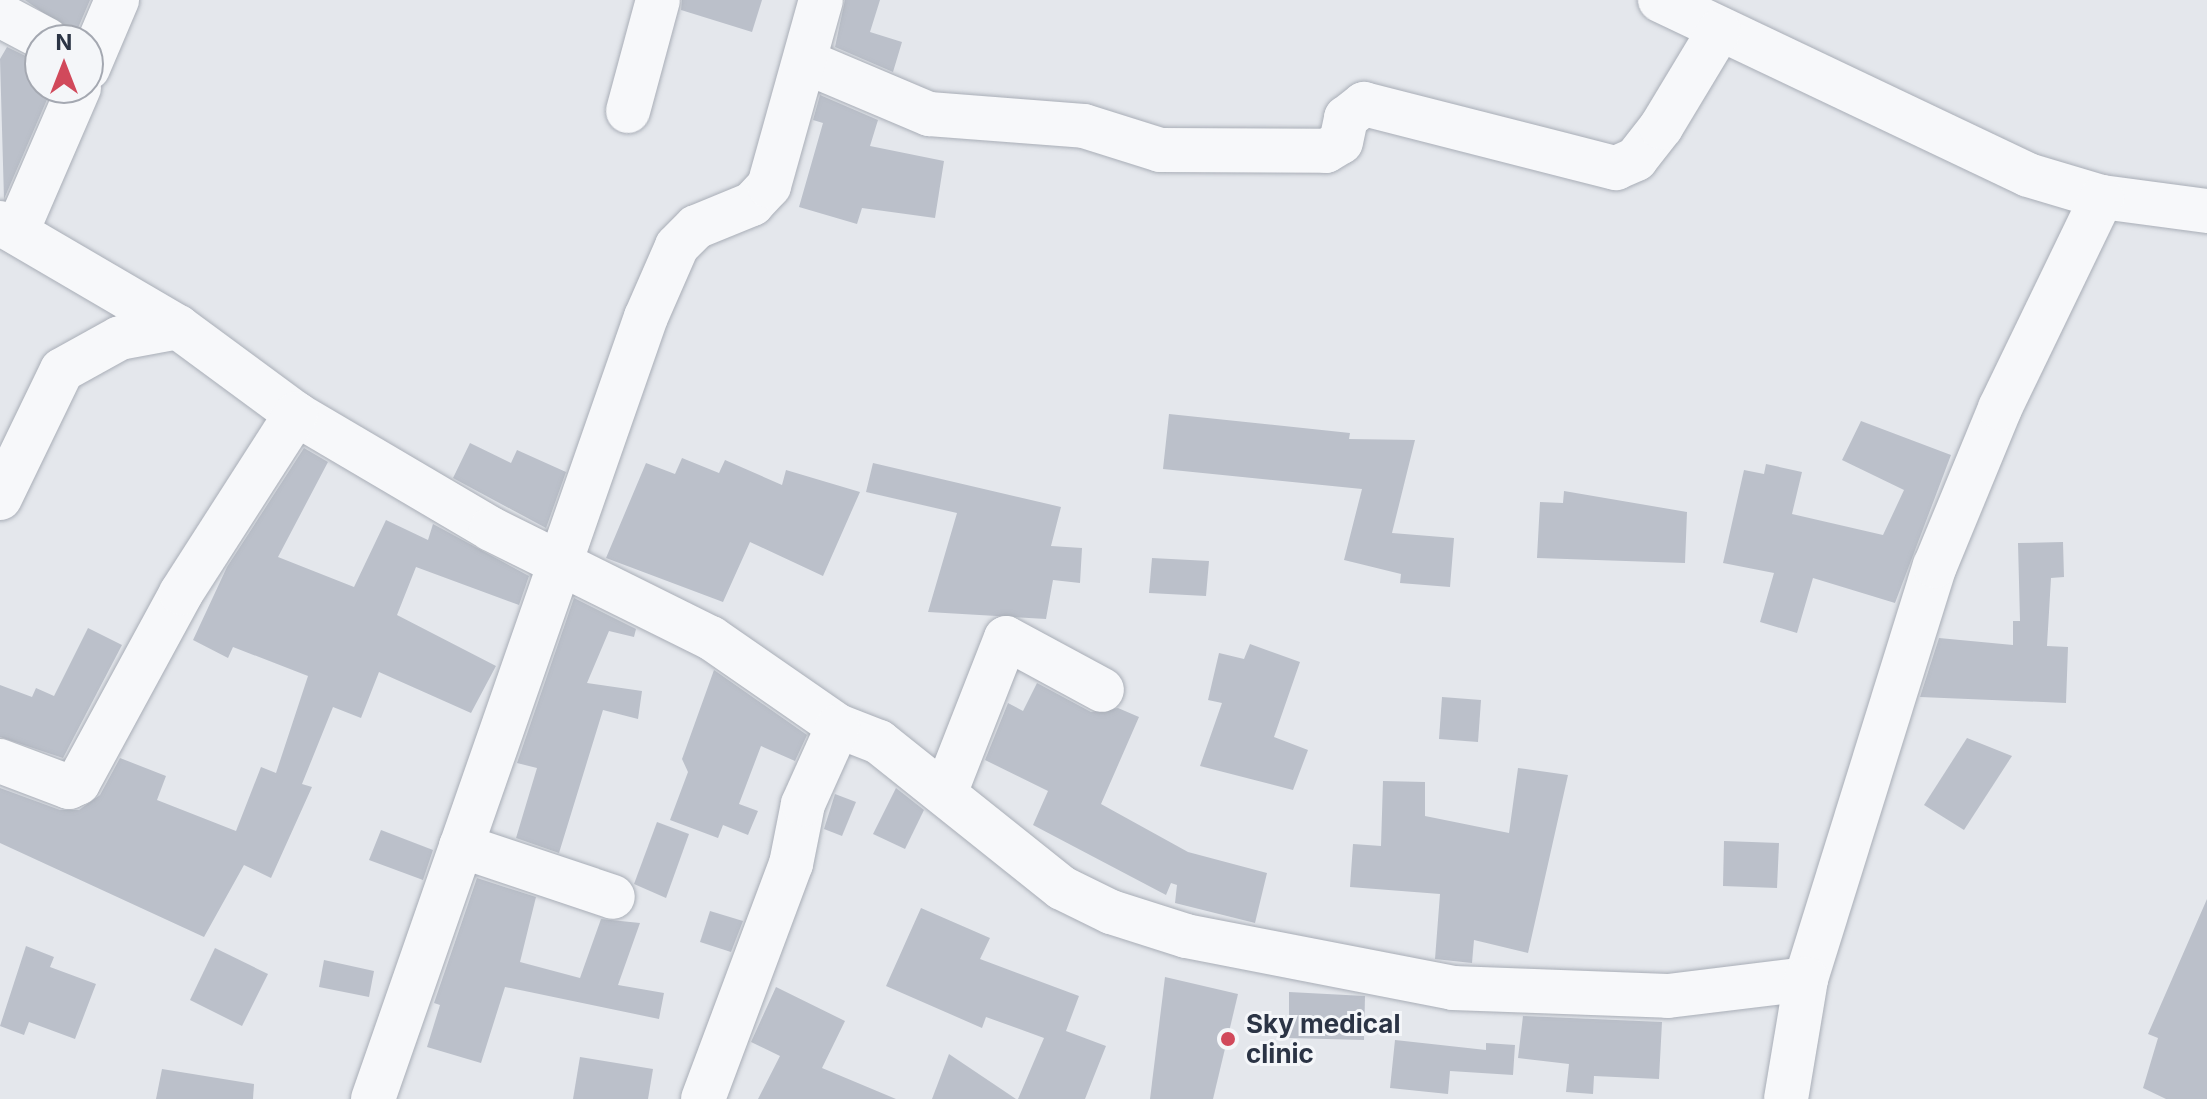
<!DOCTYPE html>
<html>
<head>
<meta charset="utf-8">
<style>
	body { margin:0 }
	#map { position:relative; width:2207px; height:1099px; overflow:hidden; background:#e4e7ec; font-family:Inter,sans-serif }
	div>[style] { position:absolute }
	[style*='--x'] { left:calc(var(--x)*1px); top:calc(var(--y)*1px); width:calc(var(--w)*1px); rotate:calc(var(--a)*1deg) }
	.building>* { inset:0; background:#bbc0ca }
	.roads { filter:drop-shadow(0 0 2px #a9aeb7) drop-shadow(0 0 2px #a9aeb7) }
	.minor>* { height:44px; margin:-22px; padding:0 22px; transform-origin:22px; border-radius:22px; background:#f7f8fa }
	.dots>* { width:22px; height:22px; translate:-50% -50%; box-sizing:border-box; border:4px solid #f4f6f9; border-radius:50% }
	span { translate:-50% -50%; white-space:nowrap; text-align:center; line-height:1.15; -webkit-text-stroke:6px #f4f6f9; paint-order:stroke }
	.poi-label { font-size:26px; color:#2b3445; font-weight:700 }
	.left { translate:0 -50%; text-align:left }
	.north { position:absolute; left:24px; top:24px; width:80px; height:80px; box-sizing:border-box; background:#f4f6f9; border:2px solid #a4a8b1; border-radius:50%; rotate:0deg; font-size:22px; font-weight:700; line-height:32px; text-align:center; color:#2b3445 }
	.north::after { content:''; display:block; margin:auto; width:28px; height:36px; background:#d1495b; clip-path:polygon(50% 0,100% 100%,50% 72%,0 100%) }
</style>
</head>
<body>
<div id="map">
	<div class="building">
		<i style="clip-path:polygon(25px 0,90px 0,75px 35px)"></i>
		<i style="clip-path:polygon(682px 0,762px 0,752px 32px,681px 10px)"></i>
		<i style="clip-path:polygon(845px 0,880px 0,870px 32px,902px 42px,893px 72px,835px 47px)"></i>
		<i style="clip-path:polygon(7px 47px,40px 63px,40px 88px,52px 88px,4px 199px,0 59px)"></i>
		<i style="clip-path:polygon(820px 95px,878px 120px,870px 146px,944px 161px,935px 218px,862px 208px,857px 224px,799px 207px,823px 123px,813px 120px)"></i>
		<i style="clip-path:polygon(1169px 414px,1350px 433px,1349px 439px,1415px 440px,1392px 533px,1454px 538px,1450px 587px,1400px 583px,1401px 574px,1344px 560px,1362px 489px,1163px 469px)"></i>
		<i style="clip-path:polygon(1861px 421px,1951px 455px,1895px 603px,1813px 578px,1797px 633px,1760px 622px,1774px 573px,1723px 563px,1744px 470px,1764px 474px,1766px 464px,1802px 472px,1792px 514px,1883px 535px,1904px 490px,1842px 460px)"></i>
		<i style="clip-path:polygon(470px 443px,511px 463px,517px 450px,566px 472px,546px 528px,453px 478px)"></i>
		<i style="clip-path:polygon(304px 448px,328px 462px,278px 557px,354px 587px,386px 520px,428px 540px,433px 524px,529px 576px,519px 605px,416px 567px,397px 615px,496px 666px,471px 713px,379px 672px,361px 718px,333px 707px,302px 784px,312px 787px,271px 878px,244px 865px,204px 937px,0 843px,0 788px,60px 810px,79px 810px,100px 795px,120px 758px,166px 776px,157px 800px,236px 831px,261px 767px,276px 773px,308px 676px,233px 647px,228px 658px,193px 640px,227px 567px)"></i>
		<i style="clip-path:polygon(682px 458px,719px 473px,725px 460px,782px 485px,786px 470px,860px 492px,823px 576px,750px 542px,723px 602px,606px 558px,646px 463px,675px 474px)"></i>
		<i style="clip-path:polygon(873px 463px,1061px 507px,1051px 546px,1082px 548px,1080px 583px,1053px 580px,1046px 619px,928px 612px,957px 513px,866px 492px)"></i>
		<i style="clip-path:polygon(1564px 491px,1687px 512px,1685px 563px,1537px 558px,1540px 502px,1563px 503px)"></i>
		<i style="clip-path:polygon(2063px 542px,2064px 577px,2051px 578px,2047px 646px,2068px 647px,2066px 703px,1920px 697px,1939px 638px,2013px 645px,2013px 621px,2020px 621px,2018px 543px)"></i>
		<i style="clip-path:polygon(1152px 558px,1209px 561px,1206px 596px,1149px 593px)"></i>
		<i style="clip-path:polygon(574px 598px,636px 629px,634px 637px,609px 631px,587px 683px,642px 691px,638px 719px,603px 710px,559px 853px,516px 838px,537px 768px,517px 763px)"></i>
		<i style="clip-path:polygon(88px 628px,122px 645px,63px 758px,0 737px,0 685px,32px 697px,36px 688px,54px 696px)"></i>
		<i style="clip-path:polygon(1250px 644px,1300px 662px,1274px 737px,1308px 750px,1293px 790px,1200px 766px,1222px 703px,1208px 700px,1219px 653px,1244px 659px)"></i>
		<i style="clip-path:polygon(714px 670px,807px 735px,795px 761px,761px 746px,739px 804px,758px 811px,748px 835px,723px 825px,718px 838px,670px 820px,688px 772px,682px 759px)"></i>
		<i style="clip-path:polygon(1037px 683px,1091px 712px,1118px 708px,1139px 717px,1101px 804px,1188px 852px,1267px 873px,1255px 923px,1175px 903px,1177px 885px,1171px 883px,1166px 895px,1033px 825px,1048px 791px,985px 760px,1008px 703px,1023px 711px)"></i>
		<i style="clip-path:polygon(1442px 697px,1481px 700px,1478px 742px,1439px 739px)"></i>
		<i style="clip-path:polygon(1967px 738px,2012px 756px,1964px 830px,1924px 805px)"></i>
		<i style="clip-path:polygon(1518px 768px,1568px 775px,1528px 953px,1474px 940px,1472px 963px,1435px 959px,1440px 894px,1350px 887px,1353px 844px,1381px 846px,1383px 781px,1425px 782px,1425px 816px,1509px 833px)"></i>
		<i style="clip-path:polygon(896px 788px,924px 810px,905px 849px,873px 834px)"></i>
		<i style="clip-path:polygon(835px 794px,856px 802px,842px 836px,824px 829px)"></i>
		<i style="clip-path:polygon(657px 822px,689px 834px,666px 898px,634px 884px)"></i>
		<i style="clip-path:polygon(381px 830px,433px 850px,423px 880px,369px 860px)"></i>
		<i style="clip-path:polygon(1724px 841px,1779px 843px,1777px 888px,1723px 886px)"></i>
		<i style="clip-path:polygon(477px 878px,536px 897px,520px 962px,580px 978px,601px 919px,640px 923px,618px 985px,664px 993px,659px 1019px,505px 987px,481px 1063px,427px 1047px,440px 1005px,434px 1003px)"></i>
		<i style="clip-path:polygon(2207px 899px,2207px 1099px,2166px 1099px,2143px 1088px,2158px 1038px,2148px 1034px)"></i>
		<i style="clip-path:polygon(921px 908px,990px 938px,980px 959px,1079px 996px,1066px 1031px,1106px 1046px,1085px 1099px,1018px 1099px,1044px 1038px,986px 1017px,982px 1028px,886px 986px)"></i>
		<i style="clip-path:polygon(710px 911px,743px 921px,731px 952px,700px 942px)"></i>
		<i style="clip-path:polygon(26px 946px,54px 957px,50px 967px,96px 984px,75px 1039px,29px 1022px,24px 1035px,0 1026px)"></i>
		<i style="clip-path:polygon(215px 948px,268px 974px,242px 1026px,190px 1000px)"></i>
		<i style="clip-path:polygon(324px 960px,374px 971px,369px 997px,319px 987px)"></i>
		<i style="clip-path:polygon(1165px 977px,1238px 994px,1213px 1099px,1150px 1099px)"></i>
		<i style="clip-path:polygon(776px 987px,845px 1021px,822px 1068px,896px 1099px,758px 1099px,780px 1056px,751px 1042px)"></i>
		<i style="clip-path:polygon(1289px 992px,1365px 996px,1364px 1040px,1289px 1038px)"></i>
		<i style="clip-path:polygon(1523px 1016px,1662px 1022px,1659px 1079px,1594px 1076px,1593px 1094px,1566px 1092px,1569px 1064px,1518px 1058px)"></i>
		<i style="clip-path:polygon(1395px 1040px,1486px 1050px,1486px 1043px,1515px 1045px,1513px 1075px,1450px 1071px,1448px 1094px,1390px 1088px)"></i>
		<i style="clip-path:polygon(949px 1054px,1016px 1099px,932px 1099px)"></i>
		<i style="clip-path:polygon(580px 1057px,653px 1069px,648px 1099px,573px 1099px)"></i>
		<i style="clip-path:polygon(162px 1069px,254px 1084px,253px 1099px,156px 1099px)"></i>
	</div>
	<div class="roads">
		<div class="minor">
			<i style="--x:1660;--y:0;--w:407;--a:25.4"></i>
			<i style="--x:2028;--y:175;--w:77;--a:16.6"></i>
			<i style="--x:2102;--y:197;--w:106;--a:7.6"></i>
			<i style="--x:0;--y:15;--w:53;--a:28"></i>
			<i style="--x:806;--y:62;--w:134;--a:22.9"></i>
			<i style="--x:929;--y:114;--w:155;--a:4.4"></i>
			<i style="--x:1084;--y:126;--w:80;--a:17.5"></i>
			<i style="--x:1160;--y:150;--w:166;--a:0.3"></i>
			<i style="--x:1326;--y:151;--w:17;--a:-31"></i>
			<i style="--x:1341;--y:142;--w:25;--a:-78"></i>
			<i style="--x:1346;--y:118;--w:23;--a:-38"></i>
			<i style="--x:1364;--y:104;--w:260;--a:14.3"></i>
			<i style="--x:1616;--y:168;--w:22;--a:-24"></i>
			<i style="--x:1636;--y:159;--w:41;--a:-52"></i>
			<i style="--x:1661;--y:127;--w:112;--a:-58.9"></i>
			<i style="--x:88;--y:68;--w:74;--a:-66.9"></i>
			<i style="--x:628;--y:111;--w:115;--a:-74.9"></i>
			<i style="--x:0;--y:223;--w:206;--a:30.3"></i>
			<i style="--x:178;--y:327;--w:147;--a:36.4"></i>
			<i style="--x:296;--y:414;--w:226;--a:30.5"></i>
			<i style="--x:491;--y:529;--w:246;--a:26.4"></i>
			<i style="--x:711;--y:638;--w:155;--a:34.7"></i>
			<i style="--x:838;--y:726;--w:44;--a:21.3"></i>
			<i style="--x:879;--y:742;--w:234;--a:38.6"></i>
			<i style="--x:1062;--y:888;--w:55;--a:26.1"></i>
			<i style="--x:1111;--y:912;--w:79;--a:17.7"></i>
			<i style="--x:1186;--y:936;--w:272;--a:11"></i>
			<i style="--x:1453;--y:988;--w:215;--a:2.1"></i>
			<i style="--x:1668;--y:996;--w:139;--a:-7"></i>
			<i style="--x:1806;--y:979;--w:433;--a:-72.7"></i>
			<i style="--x:1935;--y:566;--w:171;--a:-67.6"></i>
			<i style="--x:2000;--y:408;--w:234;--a:-64.2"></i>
			<i style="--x:17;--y:231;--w:156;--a:-66.6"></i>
			<i style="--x:0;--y:498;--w:142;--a:-64.2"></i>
			<i style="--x:62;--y:370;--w:66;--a:-28.9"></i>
			<i style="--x:120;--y:338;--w:59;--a:-10.7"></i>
			<i style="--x:0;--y:761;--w:74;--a:20.6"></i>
			<i style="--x:69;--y:787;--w:10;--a:-24"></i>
			<i style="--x:78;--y:783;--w:216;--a:-61.5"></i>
			<i style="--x:181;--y:593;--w:213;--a:-57.3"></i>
			<i style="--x:946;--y:791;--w:164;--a:-68.6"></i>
			<i style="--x:1006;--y:638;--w:109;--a:28.4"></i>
			<i style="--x:461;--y:846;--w:160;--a:18.5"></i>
			<i style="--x:373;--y:1099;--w:828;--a:-70.76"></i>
			<i style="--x:646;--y:317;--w:77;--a:-66.4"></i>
			<i style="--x:677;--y:246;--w:27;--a:-45"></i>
			<i style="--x:696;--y:227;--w:61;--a:-22.3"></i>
			<i style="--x:752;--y:204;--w:25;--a:-47"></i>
			<i style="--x:769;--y:186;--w:193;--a:-74.4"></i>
			<i style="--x:703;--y:1099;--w:251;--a:-69.5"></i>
			<i style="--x:791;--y:864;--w:61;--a:-78.7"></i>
			<i style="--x:803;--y:804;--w:85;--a:-65.8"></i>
			<i style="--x:1786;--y:1099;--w:122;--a:-80.5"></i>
		</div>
	</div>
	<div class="dots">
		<i style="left:1228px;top:1039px;background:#d1495b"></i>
	</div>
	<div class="poi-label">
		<span class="left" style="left:1246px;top:1039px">Sky medical<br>clinic</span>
	</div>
	<div class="north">N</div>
</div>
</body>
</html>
